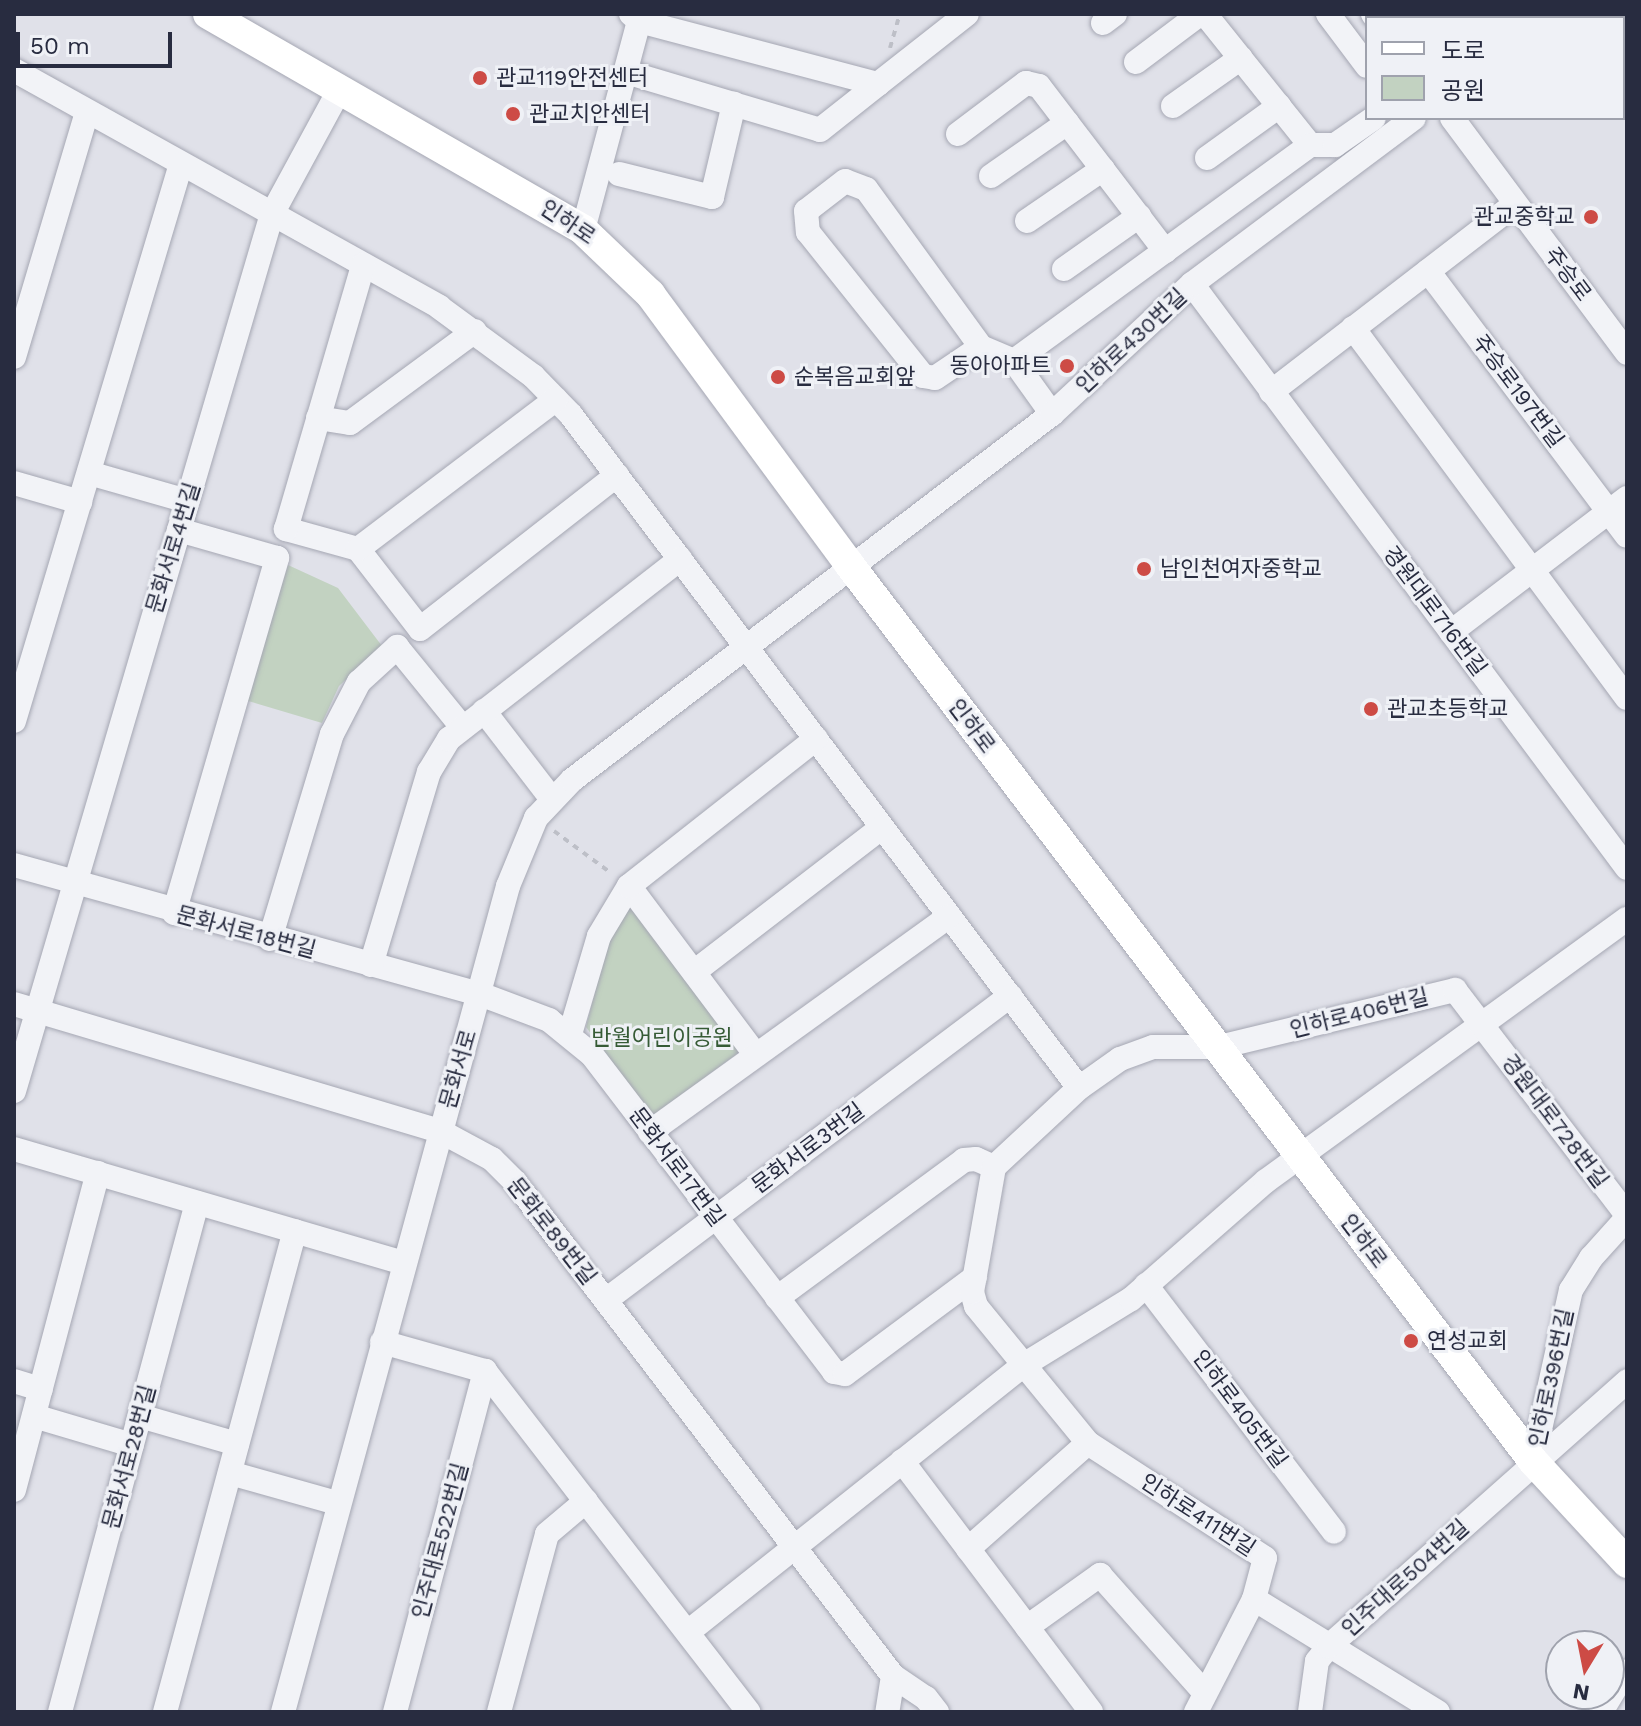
<!DOCTYPE html>
<html>
<head>
<meta charset="utf-8">
<style>
	body { margin:0 }
	#map { position:relative; width:1641px; height:1726px; overflow:hidden; background:#e0e1e9; font-family:"Work Sans","Noto Sans KR",sans-serif }
	div>[style] { position:absolute }
	[style*='--x'] { left:calc(var(--x)*1px); top:calc(var(--y)*1px); width:calc(var(--w)*1px); rotate:calc(var(--a)*1deg) }
	.green>* { inset:0; background:#c2d2c1 }
	.path>* { height:4px; margin-top:-2px; transform-origin:0; background:repeating-linear-gradient(90deg,#bdbfc7 0 6px,transparent 0 12px) }
	.roads { filter:drop-shadow(0 0 2px #a5a7b3) drop-shadow(0 0 2px #a5a7b3) }
	.minor>* { height:24px; margin:-12px; padding:0 12px; transform-origin:12px; border-radius:12px; background:#f2f3f7 }
	.major>* { height:30px; margin:-15px; padding:0 15px; transform-origin:15px; border-radius:15px; background:#fff }
	.dots>* { width:22px; height:22px; translate:-50% -50%; box-sizing:border-box; border:4px solid #eff1f6; border-radius:50% }
	span { translate:-50% -50%; white-space:nowrap; text-align:center; line-height:1.15; -webkit-text-stroke:6px #eff1f6; paint-order:stroke }
	.poi-label { font-size:22px; color:#282c40 }
	.left { translate:0 -50%; text-align:left }
	.right { translate:-100% -50%; text-align:right }
	.street-label { font-size:22px; color:#282c40 }
	.park-label { font-size:22px; color:#365b36 }
	.frame { position:absolute; inset:0; border:16px solid #282c40; pointer-events:none }
	.legend { position:absolute; left:1365px; top:16px; width:260px; height:104px; box-sizing:border-box; background:#eff1f6; border:2px solid #9fa2ad; margin:0; padding:10px 14px; list-style:none; font-size:24px; color:#282c40 }
	.legend li { display:flex; align-items:center; gap:16px; height:40px }
	.legend b { width:40px; border:2px solid #9fa2ad }
	.north { position:absolute; left:1545px; top:1630px; width:80px; height:80px; box-sizing:border-box; background:#eff1f6; border:2px solid #9fa2ad; border-radius:50%; rotate:190deg; font-size:22px; font-weight:700; line-height:32px; text-align:center; color:#282c40 }
	.north::after { content:''; display:block; margin:auto; width:28px; height:36px; background:#cd4b45; clip-path:polygon(50% 0,100% 100%,50% 72%,0 100%) }
	.scale { position:absolute; left:16px; top:32px; width:156px; height:36px; box-sizing:border-box; border:4px solid #282c40; border-top:0; padding-left:10px; font-size:24px; line-height:28px; white-space:nowrap; color:#282c40; -webkit-text-stroke:6px #eff1f6; paint-order:stroke }
</style>
</head>
<body>
<div id="map">
	<div class="green">
		<i style="clip-path:polygon(288px 565px,338px 588px,382px 646px,339px 686px,322px 723px,245px 700px)"></i>
		<i style="clip-path:polygon(629px 902px,741px 1051px,652px 1116px,586px 1027px,608px 939px)"></i>
	</div>
	<div class="path">
		<i style="--x:890;--y:48;--w:35;--a:-74"></i>
		<i style="--x:554;--y:831;--w:71;--a:36.4"></i>
	</div>
	<div class="roads">
		<div class="minor">
			<i style="--x:631;--y:14;--w:11;--a:41"></i>
			<i style="--x:639;--y:21;--w:247;--a:14.8"></i>
			<i style="--x:878;--y:84;--w:113;--a:-38.2"></i>
			<i style="--x:1205;--y:14;--w:168;--a:51.3"></i>
			<i style="--x:1328;--y:14;--w:65;--a:53.1"></i>
			<i style="--x:1373;--y:14;--w:5;--a:53"></i>
			<i style="--x:1537;--y:18;--w:6;--a:-39"></i>
			<i style="--x:1103;--y:23;--w:15;--a:-37"></i>
			<i style="--x:1136;--y:62;--w:80;--a:-36.9"></i>
			<i style="--x:14;--y:70;--w:487;--a:29.1"></i>
			<i style="--x:439;--y:307;--w:117;--a:36.3"></i>
			<i style="--x:533;--y:376;--w:54;--a:45.7"></i>
			<i style="--x:571;--y:415;--w:843;--a:52.95"></i>
			<i style="--x:626;--y:72;--w:202;--a:16.6"></i>
			<i style="--x:820;--y:130;--w:74;--a:-38.4"></i>
			<i style="--x:1173;--y:106;--w:83;--a:-35.2"></i>
			<i style="--x:1452;--y:118;--w:293;--a:53.3"></i>
			<i style="--x:958;--y:134;--w:85;--a:-36.9"></i>
			<i style="--x:1026;--y:83;--w:13;--a:13"></i>
			<i style="--x:1039;--y:86;--w:208;--a:52.6"></i>
			<i style="--x:1207;--y:158;--w:89;--a:-35.8"></i>
			<i style="--x:619;--y:174;--w:96;--a:13.9"></i>
			<i style="--x:712;--y:197;--w:96;--a:-76.7"></i>
			<i style="--x:991;--y:176;--w:93;--a:-34.9"></i>
			<i style="--x:1027;--y:221;--w:92;--a:-34.4"></i>
			<i style="--x:583;--y:230;--w:216;--a:-75"></i>
			<i style="--x:1064;--y:269;--w:92;--a:-35.2"></i>
			<i style="--x:1428;--y:271;--w:331;--a:53.1"></i>
			<i style="--x:1192;--y:284;--w:728;--a:53.32"></i>
			<i style="--x:1353;--y:328;--w:460;--a:53.5"></i>
			<i style="--x:981;--y:347;--w:195;--a:-126"></i>
			<i style="--x:866;--y:189;--w:22;--a:-159"></i>
			<i style="--x:845;--y:181;--w:49;--a:142.4"></i>
			<i style="--x:806;--y:211;--w:21;--a:85"></i>
			<i style="--x:808;--y:232;--w:184;--a:51.4"></i>
			<i style="--x:923;--y:376;--w:12;--a:9"></i>
			<i style="--x:935;--y:378;--w:55;--a:-34"></i>
			<i style="--x:981;--y:347;--w:36;--a:23"></i>
			<i style="--x:1014;--y:361;--w:65;--a:54.4"></i>
			<i style="--x:14;--y:357;--w:256;--a:-73.4"></i>
			<i style="--x:1014;--y:361;--w:366;--a:-36.1"></i>
			<i style="--x:1310;--y:145;--w:25;--a:0"></i>
			<i style="--x:1335;--y:145;--w:47;--a:-34.7"></i>
			<i style="--x:1271;--y:392;--w:308;--a:-37.6"></i>
			<i style="--x:318;--y:418;--w:32;--a:9"></i>
			<i style="--x:350;--y:423;--w:155;--a:-36.4"></i>
			<i style="--x:89;--y:473;--w:102;--a:15.9"></i>
			<i style="--x:14;--y:483;--w:69;--a:16.1"></i>
			<i style="--x:358;--y:549;--w:101;--a:52.2"></i>
			<i style="--x:420;--y:629;--w:250;--a:-38"></i>
			<i style="--x:358;--y:549;--w:75;--a:-164.5"></i>
			<i style="--x:286;--y:529;--w:275;--a:-73.7"></i>
			<i style="--x:358;--y:549;--w:248;--a:-37.1"></i>
			<i style="--x:1451;--y:632;--w:221;--a:-37.3"></i>
			<i style="--x:484;--y:711;--w:110;--a:52.4"></i>
			<i style="--x:14;--y:721;--w:581;--a:-73.31"></i>
			<i style="--x:14;--y:865;--w:484;--a:15.5"></i>
			<i style="--x:480;--y:994;--w:74;--a:20.6"></i>
			<i style="--x:549;--y:1020;--w:55;--a:39.1"></i>
			<i style="--x:592;--y:1055;--w:399;--a:52.6"></i>
			<i style="--x:834;--y:1372;--w:11;--a:10"></i>
			<i style="--x:845;--y:1374;--w:162;--a:-36.7"></i>
			<i style="--x:629;--y:886;--w:211;--a:53.1"></i>
			<i style="--x:174;--y:913;--w:370;--a:-73.8"></i>
			<i style="--x:277;--y:558;--w:102;--a:-164.1"></i>
			<i style="--x:270;--y:939;--w:214;--a:-73.2"></i>
			<i style="--x:332;--y:734;--w:59;--a:-62.6"></i>
			<i style="--x:359;--y:682;--w:52;--a:-42.6"></i>
			<i style="--x:397;--y:647;--w:103;--a:50.9"></i>
			<i style="--x:371;--y:965;--w:202;--a:-73.3"></i>
			<i style="--x:429;--y:772;--w:39;--a:-59"></i>
			<i style="--x:449;--y:739;--w:293;--a:-37.9"></i>
			<i style="--x:694;--y:972;--w:237;--a:-37.6"></i>
			<i style="--x:14;--y:1004;--w:445;--a:16.6"></i>
			<i style="--x:440;--y:1131;--w:59;--a:28.3"></i>
			<i style="--x:492;--y:1159;--w:33;--a:45"></i>
			<i style="--x:515;--y:1182;--w:622;--a:52.58"></i>
			<i style="--x:893;--y:1676;--w:36;--a:99"></i>
			<i style="--x:570;--y:1034;--w:102;--a:-73.5"></i>
			<i style="--x:599;--y:936;--w:58;--a:-59"></i>
			<i style="--x:629;--y:886;--w:238;--a:-38.2"></i>
			<i style="--x:14;--y:1091;--w:914;--a:-73.61"></i>
			<i style="--x:272;--y:214;--w:142;--a:-61.5"></i>
			<i style="--x:650;--y:1132;--w:369;--a:-35.8"></i>
			<i style="--x:14;--y:1149;--w:406;--a:16.3"></i>
			<i style="--x:1146;--y:1285;--w:310;--a:52.7"></i>
			<i style="--x:777;--y:1298;--w:232;--a:-36.4"></i>
			<i style="--x:964;--y:1160;--w:12;--a:-5"></i>
			<i style="--x:976;--y:1159;--w:20;--a:24"></i>
			<i style="--x:606;--y:1300;--w:506;--a:-36.96"></i>
			<i style="--x:382;--y:1342;--w:107;--a:15.7"></i>
			<i style="--x:485;--y:1371;--w:431;--a:52.3"></i>
			<i style="--x:14;--y:1381;--w:28;--a:17"></i>
			<i style="--x:34;--y:1416;--w:102;--a:16.5"></i>
			<i style="--x:140;--y:1416;--w:101;--a:16.1"></i>
			<i style="--x:902;--y:1461;--w:314;--a:53"></i>
			<i style="--x:1533;--y:1461;--w:175;--a:-77.5"></i>
			<i style="--x:1571;--y:1290;--w:38;--a:-58"></i>
			<i style="--x:1591;--y:1258;--w:54;--a:-48"></i>
			<i style="--x:230;--y:1473;--w:111;--a:15.7"></i>
			<i style="--x:14;--y:1490;--w:328;--a:-75.2"></i>
			<i style="--x:968;--y:1549;--w:160;--a:-41.5"></i>
			<i style="--x:1254;--y:1599;--w:216;--a:31.6"></i>
			<i style="--x:1027;--y:1627;--w:90;--a:-35.5"></i>
			<i style="--x:1100;--y:1575;--w:157;--a:48.4"></i>
			<i style="--x:688;--y:1632;--w:427;--a:-38.5"></i>
			<i style="--x:1022;--y:1366;--w:128;--a:-31.6"></i>
			<i style="--x:1131;--y:1299;--w:179;--a:-41.2"></i>
			<i style="--x:1266;--y:1181;--w:446;--a:-36"></i>
			<i style="--x:893;--y:1676;--w:40;--a:34"></i>
			<i style="--x:926;--y:1698;--w:18;--a:52"></i>
			<i style="--x:60;--y:1712;--w:527;--a:-74.94"></i>
			<i style="--x:165;--y:1712;--w:498;--a:-74.9"></i>
			<i style="--x:283;--y:1712;--w:856;--a:-74.76"></i>
			<i style="--x:508;--y:886;--w:74;--a:-67.6"></i>
			<i style="--x:536;--y:818;--w:52;--a:-46.5"></i>
			<i style="--x:572;--y:780;--w:604;--a:-37.33"></i>
			<i style="--x:1052;--y:414;--w:191;--a:-42.9"></i>
			<i style="--x:1192;--y:284;--w:277;--a:-36.8"></i>
			<i style="--x:395;--y:1712;--w:353;--a:-75.2"></i>
			<i style="--x:499;--y:1712;--w:184;--a:-74.9"></i>
			<i style="--x:547;--y:1534;--w:51;--a:-40.2"></i>
			<i style="--x:1196;--y:1712;--w:127;--a:-62.8"></i>
			<i style="--x:1254;--y:1599;--w:42;--a:-75"></i>
			<i style="--x:1265;--y:1558;--w:211;--a:-147"></i>
			<i style="--x:1088;--y:1443;--w:177;--a:-129.3"></i>
			<i style="--x:976;--y:1306;--w:15;--a:-106"></i>
			<i style="--x:972;--y:1292;--w:127;--a:-80"></i>
			<i style="--x:994;--y:1167;--w:116;--a:-42.9"></i>
			<i style="--x:1079;--y:1088;--w:50;--a:-35.3"></i>
			<i style="--x:1120;--y:1059;--w:35;--a:-20"></i>
			<i style="--x:1153;--y:1047;--w:66;--a:0"></i>
			<i style="--x:1219;--y:1047;--w:243;--a:-13.6"></i>
			<i style="--x:1455;--y:990;--w:283;--a:52.6"></i>
			<i style="--x:1310;--y:1712;--w:51;--a:-82.2"></i>
			<i style="--x:1317;--y:1661;--w:19;--a:-51"></i>
			<i style="--x:1329;--y:1646;--w:399;--a:-41.6"></i>
			<i style="--x:1601;--y:1712;--w:47;--a:-59"></i>
		</div>
		<div class="major">
			<i style="--x:208;--y:14;--w:433;--a:29.9"></i>
			<i style="--x:583;--y:230;--w:93;--a:43.7"></i>
			<i style="--x:650;--y:294;--w:335;--a:53.6"></i>
			<i style="--x:849;--y:564;--w:1128;--a:52.67"></i>
			<i style="--x:1533;--y:1461;--w:139;--a:47.3"></i>
		</div>
	</div>
	<div class="dots">
		<i style="left:480px;top:78px;background:#cd4b45"></i>
		<i style="left:513px;top:114px;background:#cd4b45"></i>
		<i style="left:1591px;top:217px;background:#cd4b45"></i>
		<i style="left:1067px;top:366px;background:#cd4b45"></i>
		<i style="left:778px;top:377px;background:#cd4b45"></i>
		<i style="left:1144px;top:569px;background:#cd4b45"></i>
		<i style="left:1371px;top:709px;background:#cd4b45"></i>
		<i style="left:1411px;top:1341px;background:#cd4b45"></i>
	</div>
	<div class="poi-label">
		<span class="left" style="left:496px;top:78px">관교119안전센터</span>
		<span class="left" style="left:529px;top:114px">관교치안센터</span>
		<span class="right" style="left:1575px;top:217px">관교중학교</span>
		<span class="right" style="left:1051px;top:366px">동아아파트</span>
		<span class="left" style="left:794px;top:377px">순복음교회앞</span>
		<span class="left" style="left:1160px;top:569px">남인천여자중학교</span>
		<span class="left" style="left:1387px;top:709px">관교초등학교</span>
		<span class="left" style="left:1427px;top:1341px">연성교회</span>
	</div>
	<div class="street-label">
		<span style="left:568px;top:222px;rotate:34deg">인하로</span>
		<span style="left:1568px;top:274px;rotate:53deg">주승로</span>
		<span style="left:1131px;top:341px;rotate:-43deg">인하로430번길</span>
		<span style="left:1518px;top:391px;rotate:53deg">주승로197번길</span>
		<span style="left:173px;top:548px;rotate:-73deg">문화서로4번길</span>
		<span style="left:1435px;top:611px;rotate:53deg">경원대로716번길</span>
		<span style="left:972px;top:726px;rotate:53deg">인하로</span>
		<span style="left:246px;top:932px;rotate:15deg">문화서로18번길</span>
		<span style="left:1359px;top:1013px;rotate:-14deg">인하로406번길</span>
		<span style="left:458px;top:1069px;rotate:-74deg">문화서로</span>
		<span style="left:1555px;top:1121px;rotate:53deg">경원대로728번길</span>
		<span style="left:808px;top:1148px;rotate:-37deg">문화서로3번길</span>
		<span style="left:677px;top:1167px;rotate:53deg">문화서로17번길</span>
		<span style="left:552px;top:1231px;rotate:52deg">문화로89번길</span>
		<span style="left:1364px;top:1241px;rotate:53deg">인하로</span>
		<span style="left:1551px;top:1378px;rotate:-78deg">인하로396번길</span>
		<span style="left:1240px;top:1409px;rotate:53deg">인하로405번길</span>
		<span style="left:129px;top:1457px;rotate:-75deg">문화서로28번길</span>
		<span style="left:1198px;top:1515px;rotate:33deg">인하로411번길</span>
		<span style="left:440px;top:1541px;rotate:-75deg">인주대로522번길</span>
		<span style="left:1405px;top:1578px;rotate:-42deg">인주대로504번길</span>
	</div>
	<div class="park-label">
		<span style="left:662px;top:1038px">반월어린이공원</span>
	</div>
	<div class="frame"></div>
	<ul class="legend">
	<li><b style="height:10px;background:#fff"></b>도로</li>
	<li><b style="height:22px;background:#c2d2c1"></b>공원</li>
	</ul>
	<div class="north">N</div>
	<div class="scale">50 m</div>
</div>
</body>
</html>
